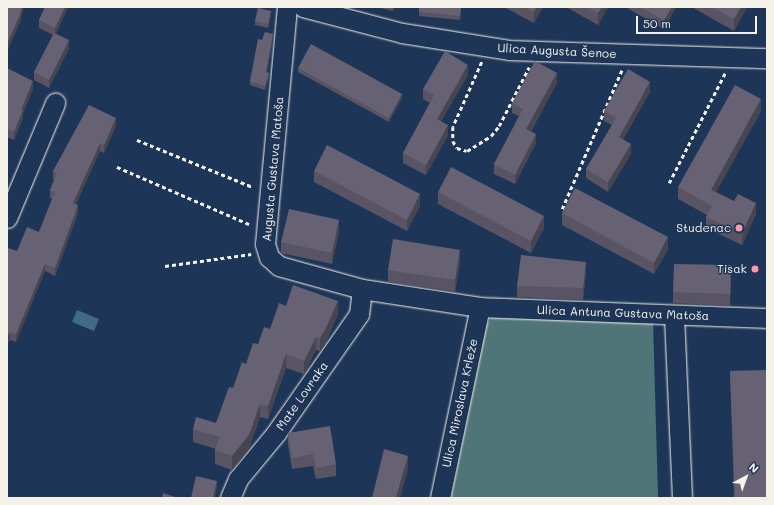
<!DOCTYPE html>
<html>
<head>
<meta charset="utf-8">
<style>
	body { margin:0 }
	#map { position:relative; width:774px; height:505px; overflow:hidden; background:#1d3557; font-family:Mali,sans-serif }
	div>[style] { position:absolute }
	[style*='--x'] { left:calc(var(--x)*1px); top:calc(var(--y)*1px); width:calc(var(--w)*1px); rotate:calc(var(--a)*1deg) }
	.green>* { inset:0; background:#4f7578 }
	.water>* { inset:0; background:#406a88 }
	.path>* { height:2.5px; margin-top:-1.25px; transform-origin:0; background:repeating-linear-gradient(90deg,#f4f1e8 0 4px,transparent 0 7px) }
	.roads { filter:drop-shadow(0 0 1px #f4f1e8) drop-shadow(0 0 1px #f4f1e8) }
	.street>* { height:19px; margin:-9.5px; padding:0 9.5px; transform-origin:9.5px; border-radius:9.5px; background:#1d3557 }
	.wall>* { inset:0; background:#585463 }
	.shaded-wall>* { inset:0; background:#474550 }
	.building>* { inset:0; background:#666273 }
	.dots>* { width:11px; height:11px; translate:-50% -50%; box-sizing:border-box; border:2px solid #1d3557; border-radius:50% }
	span { translate:-50% -50%; white-space:nowrap; text-align:center; line-height:1.15; -webkit-text-stroke:3px #1d3557; paint-order:stroke }
	.street-label { font-size:12px; color:#f4f1e8 }
	.poi-label { font-size:12px; color:#f4f1e8 }
	.right { translate:-100% -50%; text-align:right }
	.frame { position:absolute; inset:0; border:8px solid #f4f1e8; pointer-events:none }
	.north { position:absolute; left:726px; top:457px; width:40px; height:40px; -webkit-text-stroke:3px #1d3557; paint-order:stroke; rotate:41deg; font-size:11px; font-weight:700; line-height:16px; text-align:center; color:#f4f1e8 }
	.north::after { content:''; display:block; margin:auto; width:14px; height:18px; background:#f4f1e8; clip-path:polygon(50% 0,100% 100%,50% 72%,0 100%) }
	.scale { position:absolute; left:636px; top:16px; width:121px; height:18px; box-sizing:border-box; border:2px solid #f4f1e8; border-top:0; padding-left:5px; font-size:12px; line-height:14px; white-space:nowrap; color:#f4f1e8; -webkit-text-stroke:3px #1d3557; paint-order:stroke }
</style>
</head>
<body>
<div id="map">
	<div class="green">
		<i style="clip-path:polygon(494px 314px,653px 321px,658px 498px,451px 498px,486px 325px)"></i>
	</div>
	<div class="water">
		<i style="clip-path:polygon(77px 310px,99px 319px,94px 331px,72px 322px)"></i>
	</div>
	<div class="path">
		<i style="--x:482;--y:62;--w:71;--a:114"></i>
		<i style="--x:453;--y:127;--w:14;--a:90"></i>
		<i style="--x:453;--y:141;--w:8;--a:60"></i>
		<i style="--x:457;--y:148;--w:10;--a:17"></i>
		<i style="--x:467;--y:151;--w:28;--a:-32"></i>
		<i style="--x:491;--y:136;--w:13;--a:-51"></i>
		<i style="--x:499;--y:126;--w:66;--a:-63"></i>
		<i style="--x:137;--y:140;--w:125;--a:22.1"></i>
		<i style="--x:117;--y:167;--w:144;--a:23.4"></i>
		<i style="--x:669;--y:183;--w:123;--a:-63"></i>
		<i style="--x:562;--y:209;--w:151;--a:-66.7"></i>
		<i style="--x:165;--y:266;--w:87;--a:-7.9"></i>
	</div>
	<div class="roads">
		<div class="street">
			<i style="--x:287;--y:7;--w:238;--a:95.3"></i>
			<i style="--x:265;--y:244;--w:14;--a:73"></i>
			<i style="--x:269;--y:257;--w:13;--a:42"></i>
			<i style="--x:279;--y:266;--w:86;--a:15.5"></i>
			<i style="--x:362;--y:289;--w:119;--a:8.7"></i>
			<i style="--x:480;--y:307;--w:287;--a:2.2"></i>
			<i style="--x:303;--y:7;--w:102;--a:14.7"></i>
			<i style="--x:402;--y:33;--w:108;--a:9"></i>
			<i style="--x:509;--y:50;--w:258;--a:1.8"></i>
			<i style="--x:7;--y:218;--w:125;--a:-67.3"></i>
			<i style="--x:674;--y:315;--w:183;--a:87.5"></i>
			<i style="--x:230;--y:498;--w:21;--a:-67"></i>
			<i style="--x:238;--y:479;--w:60;--a:-50.4"></i>
			<i style="--x:276;--y:433;--w:145;--a:-55.1"></i>
			<i style="--x:359;--y:314;--w:25;--a:-83"></i>
			<i style="--x:440;--y:498;--w:195;--a:-78.2"></i>
		</div>
	</div>
	<div class="wall">
		<i style="clip-path:polygon(45px 7px,68px 7px,56px 33px,69px 48px,49px 88px,34px 80px,34px 72px,53px 35px,39px 28px,39px 20px)"></i>
		<i style="clip-path:polygon(376px 7px,394px 7px,393px 11px)"></i>
		<i style="clip-path:polygon(461px 7px,460px 20px,419px 16px,419px 12px)"></i>
		<i style="clip-path:polygon(504px 7px,543px 7px,534px 23px)"></i>
		<i style="clip-path:polygon(566px 7px,608px 7px,598px 25px)"></i>
		<i style="clip-path:polygon(627px 7px,676px 7px,664px 29px,627px 8px)"></i>
		<i style="clip-path:polygon(695px 7px,747px 7px,734px 31px,695px 9px)"></i>
		<i style="clip-path:polygon(271px 15px,268px 28px,255px 25px,255px 21px)"></i>
		<i style="clip-path:polygon(273px 38px,267px 72px,269px 77px,265px 90px,250px 85px,250px 81px,262px 40px)"></i>
		<i style="clip-path:polygon(7px 68px,33px 89px,23px 113px,23px 118px,14px 140px,7px 137px)"></i>
		<i style="clip-path:polygon(298px 68px,402px 98px,389px 122px,298px 72px)"></i>
		<i style="clip-path:polygon(468px 75px,441px 121px,448px 135px,426px 175px,403px 163px,403px 153px,430px 103px,423px 99px,423px 89px)"></i>
		<i style="clip-path:polygon(557px 83px,531px 131px,536px 143px,515px 184px,494px 174px,494px 164px,519px 116px,512px 113px,512px 103px)"></i>
		<i style="clip-path:polygon(650px 92px,623px 139px,631px 154px,608px 192px,586px 178px,586px 169px,612px 125px,604px 121px,604px 111px)"></i>
		<i style="clip-path:polygon(761px 111px,716px 192px,734px 201px,756px 214px,742px 245px,706px 228px,706px 217px,707px 215px,678px 199px,678px 187px)"></i>
		<i style="clip-path:polygon(116px 126px,104px 153px,100px 151px,76px 204px,78px 213px,55px 276px,45px 271px,16px 342px,10px 340px,7px 345px,17px 251px,39px 232px,52px 199px,50px 198px,50px 190px,54px 180px,53px 179px,53px 171px)"></i>
		<i style="clip-path:polygon(314px 171px,420px 206px,407px 231px,314px 182px)"></i>
		<i style="clip-path:polygon(438px 192px,544px 228px,531px 253px,438px 204px)"></i>
		<i style="clip-path:polygon(562px 213px,668px 249px,654px 274px,562px 225px)"></i>
		<i style="clip-path:polygon(339px 232px,332px 264px,281px 253px,281px 242px)"></i>
		<i style="clip-path:polygon(460px 262px,455px 292px,388px 282px,388px 270px)"></i>
		<i style="clip-path:polygon(586px 274px,583px 300px,517px 297px,517px 286px)"></i>
		<i style="clip-path:polygon(731px 277px,730px 306px,673px 303px,673px 292px)"></i>
		<i style="clip-path:polygon(286px 306px,338px 314px,326px 342px,320px 351px,316px 350px,304px 374px,286px 368px,268px 419px,260px 417px,249px 449px,232px 470px,215px 464px,215px 450px,216px 449px,193px 442px,193px 429px,216px 423px,233px 388px,246px 364px,258px 344px,270px 329px)"></i>
		<i style="clip-path:polygon(730px 371px,767px 498px,734px 498px)"></i>
		<i style="clip-path:polygon(288px 433px,336px 464px,336px 476px,316px 479px,313px 466px,292px 469px,288px 445px)"></i>
	</div>
	<div class="shaded-wall">
		<i style="clip-path:polygon(22px 7px,24px 7px,20px 23px,7px 52px,7px 44px)"></i>
		<i style="clip-path:polygon(65px 7px,68px 7px,55px 36px,55px 28px)"></i>
		<i style="clip-path:polygon(536px 7px,543px 7px,534px 23px,534px 12px)"></i>
		<i style="clip-path:polygon(602px 7px,608px 7px,598px 25px,598px 13px)"></i>
		<i style="clip-path:polygon(672px 7px,676px 7px,664px 29px,664px 20px)"></i>
		<i style="clip-path:polygon(741px 7px,747px 7px,734px 31px,734px 19px)"></i>
		<i style="clip-path:polygon(271px 11px,271px 15px,268px 28px,268px 24px)"></i>
		<i style="clip-path:polygon(273px 34px,273px 38px,266px 76px,266px 72px)"></i>
		<i style="clip-path:polygon(69px 40px,69px 48px,49px 88px,49px 80px)"></i>
		<i style="clip-path:polygon(468px 65px,468px 75px,437px 128px,437px 119px)"></i>
		<i style="clip-path:polygon(269px 73px,269px 77px,265px 90px,265px 86px)"></i>
		<i style="clip-path:polygon(557px 73px,557px 83px,526px 138px,526px 129px)"></i>
		<i style="clip-path:polygon(33px 81px,33px 89px,23px 113px,23px 118px,14px 140px,14px 132px,21px 110px)"></i>
		<i style="clip-path:polygon(650px 82px,650px 92px,619px 147px,619px 137px)"></i>
		<i style="clip-path:polygon(402px 94px,402px 98px,389px 122px,389px 118px)"></i>
		<i style="clip-path:polygon(761px 99px,761px 111px,711px 201px,711px 190px)"></i>
		<i style="clip-path:polygon(116px 118px,116px 126px,104px 153px,104px 145px)"></i>
		<i style="clip-path:polygon(448px 125px,448px 135px,426px 175px,426px 165px)"></i>
		<i style="clip-path:polygon(536px 134px,536px 143px,515px 184px,515px 175px)"></i>
		<i style="clip-path:polygon(100px 143px,100px 151px,73px 211px,73px 203px)"></i>
		<i style="clip-path:polygon(631px 144px,631px 154px,608px 192px,608px 182px)"></i>
		<i style="clip-path:polygon(420px 194px,420px 206px,407px 231px,407px 220px)"></i>
		<i style="clip-path:polygon(756px 203px,756px 214px,742px 245px,742px 233px)"></i>
		<i style="clip-path:polygon(78px 205px,78px 213px,55px 276px,55px 268px)"></i>
		<i style="clip-path:polygon(544px 216px,544px 228px,531px 253px,531px 241px)"></i>
		<i style="clip-path:polygon(339px 220px,339px 232px,332px 264px,332px 253px)"></i>
		<i style="clip-path:polygon(668px 237px,668px 249px,654px 274px,654px 263px)"></i>
		<i style="clip-path:polygon(460px 250px,460px 262px,455px 292px,455px 280px)"></i>
		<i style="clip-path:polygon(586px 262px,586px 274px,583px 300px,583px 288px)"></i>
		<i style="clip-path:polygon(45px 264px,45px 271px,16px 342px,16px 334px)"></i>
		<i style="clip-path:polygon(338px 301px,338px 314px,326px 342px,320px 351px,320px 338px)"></i>
		<i style="clip-path:polygon(10px 332px,10px 340px,7px 345px,7px 337px)"></i>
		<i style="clip-path:polygon(316px 337px,316px 350px,304px 374px,304px 361px)"></i>
		<i style="clip-path:polygon(286px 354px,286px 368px,268px 419px,268px 406px)"></i>
		<i style="clip-path:polygon(260px 404px,260px 417px,249px 449px,232px 470px,232px 456px)"></i>
		<i style="clip-path:polygon(408px 456px,408px 470px,400px 498px,396px 498px)"></i>
		<i style="clip-path:polygon(217px 481px,217px 488px,215px 498px,213px 498px)"></i>
	</div>
	<div class="building">
		<i style="clip-path:polygon(7px 7px,22px 7px,20px 15px,7px 44px)"></i>
		<i style="clip-path:polygon(45px 7px,65px 7px,55px 28px,39px 20px)"></i>
		<i style="clip-path:polygon(419px 7px,461px 7px,460px 16px,419px 12px)"></i>
		<i style="clip-path:polygon(525px 7px,536px 7px,534px 12px)"></i>
		<i style="clip-path:polygon(587px 7px,602px 7px,598px 13px)"></i>
		<i style="clip-path:polygon(640px 7px,672px 7px,664px 20px)"></i>
		<i style="clip-path:polygon(712px 7px,741px 7px,734px 19px)"></i>
		<i style="clip-path:polygon(258px 8px,271px 11px,268px 24px,255px 21px)"></i>
		<i style="clip-path:polygon(265px 32px,273px 34px,266px 72px,269px 73px,265px 86px,250px 81px,258px 39px,262px 40px)"></i>
		<i style="clip-path:polygon(54px 33px,69px 40px,49px 80px,34px 72px)"></i>
		<i style="clip-path:polygon(311px 44px,402px 94px,389px 118px,298px 68px)"></i>
		<i style="clip-path:polygon(445px 51px,468px 65px,437px 119px,448px 125px,426px 165px,403px 153px,434px 95px,423px 89px)"></i>
		<i style="clip-path:polygon(535px 61px,557px 73px,526px 129px,536px 134px,515px 175px,494px 164px,523px 109px,512px 103px)"></i>
		<i style="clip-path:polygon(7px 68px,33px 81px,21px 110px,23px 110px,14px 132px,7px 129px)"></i>
		<i style="clip-path:polygon(628px 69px,650px 82px,619px 137px,631px 144px,608px 182px,586px 169px,616px 118px,604px 111px)"></i>
		<i style="clip-path:polygon(735px 85px,761px 99px,711px 190px,734px 201px,738px 194px,756px 203px,742px 233px,706px 217px,712px 206px,678px 187px)"></i>
		<i style="clip-path:polygon(89px 105px,116px 118px,104px 145px,100px 143px,73px 203px,78px 205px,55px 268px,45px 264px,16px 334px,10px 332px,7px 337px,7px 251px,8px 248px,17px 251px,27px 227px,39px 232px,55px 192px,50px 190px,57px 173px,53px 171px)"></i>
		<i style="clip-path:polygon(327px 145px,420px 194px,407px 220px,314px 171px)"></i>
		<i style="clip-path:polygon(451px 167px,544px 216px,531px 241px,438px 192px)"></i>
		<i style="clip-path:polygon(575px 188px,668px 237px,654px 263px,562px 213px)"></i>
		<i style="clip-path:polygon(289px 209px,339px 220px,332px 253px,281px 242px)"></i>
		<i style="clip-path:polygon(393px 239px,460px 250px,455px 280px,388px 270px)"></i>
		<i style="clip-path:polygon(521px 255px,586px 262px,583px 288px,517px 286px)"></i>
		<i style="clip-path:polygon(674px 264px,731px 265px,730px 294px,673px 292px)"></i>
		<i style="clip-path:polygon(293px 285px,338px 301px,326px 328px,320px 338px,316px 337px,304px 361px,286px 354px,268px 406px,260px 404px,249px 435px,232px 456px,215px 450px,220px 437px,193px 429px,196px 417px,216px 423px,229px 387px,233px 388px,242px 362px,246px 364px,253px 343px,258px 344px,264px 327px,270px 329px,279px 303px,286px 306px)"></i>
		<i style="clip-path:polygon(766px 370px,767px 498px,735px 498px,730px 371px)"></i>
		<i style="clip-path:polygon(330px 426px,336px 464px,316px 468px,313px 454px,292px 458px,288px 433px)"></i>
		<i style="clip-path:polygon(384px 449px,408px 456px,396px 498px,372px 498px)"></i>
		<i style="clip-path:polygon(196px 476px,217px 481px,213px 498px,191px 498px)"></i>
		<i style="clip-path:polygon(163px 493px,178px 498px,162px 498px)"></i>
	</div>
	<div class="dots">
		<i style="left:739px;top:228px;background:#ff9aa2"></i>
		<i style="left:755px;top:269px;background:#ff9aa2"></i>
	</div>
	<div class="street-label">
		<span style="left:557px;top:51px;rotate:3deg">Ulica Augusta Šenoe</span>
		<span style="left:273px;top:169px;rotate:-85deg">Augusta Gustava Matoša</span>
		<span style="left:623px;top:313px;rotate:2deg">Ulica Antuna Gustava Matoša</span>
		<span style="left:302px;top:396px;rotate:-55deg">Mate Lovraka</span>
		<span style="left:460px;top:403px;rotate:-78deg">Ulica Miroslava Krleže</span>
	</div>
	<div class="poi-label">
		<span class="right" style="left:731px;top:228px">Studenac</span>
		<span class="right" style="left:747px;top:269px">Tisak</span>
	</div>
	<div class="frame"></div>
	<div class="north">N</div>
	<div class="scale">50 m</div>
</div>
</body>
</html>
